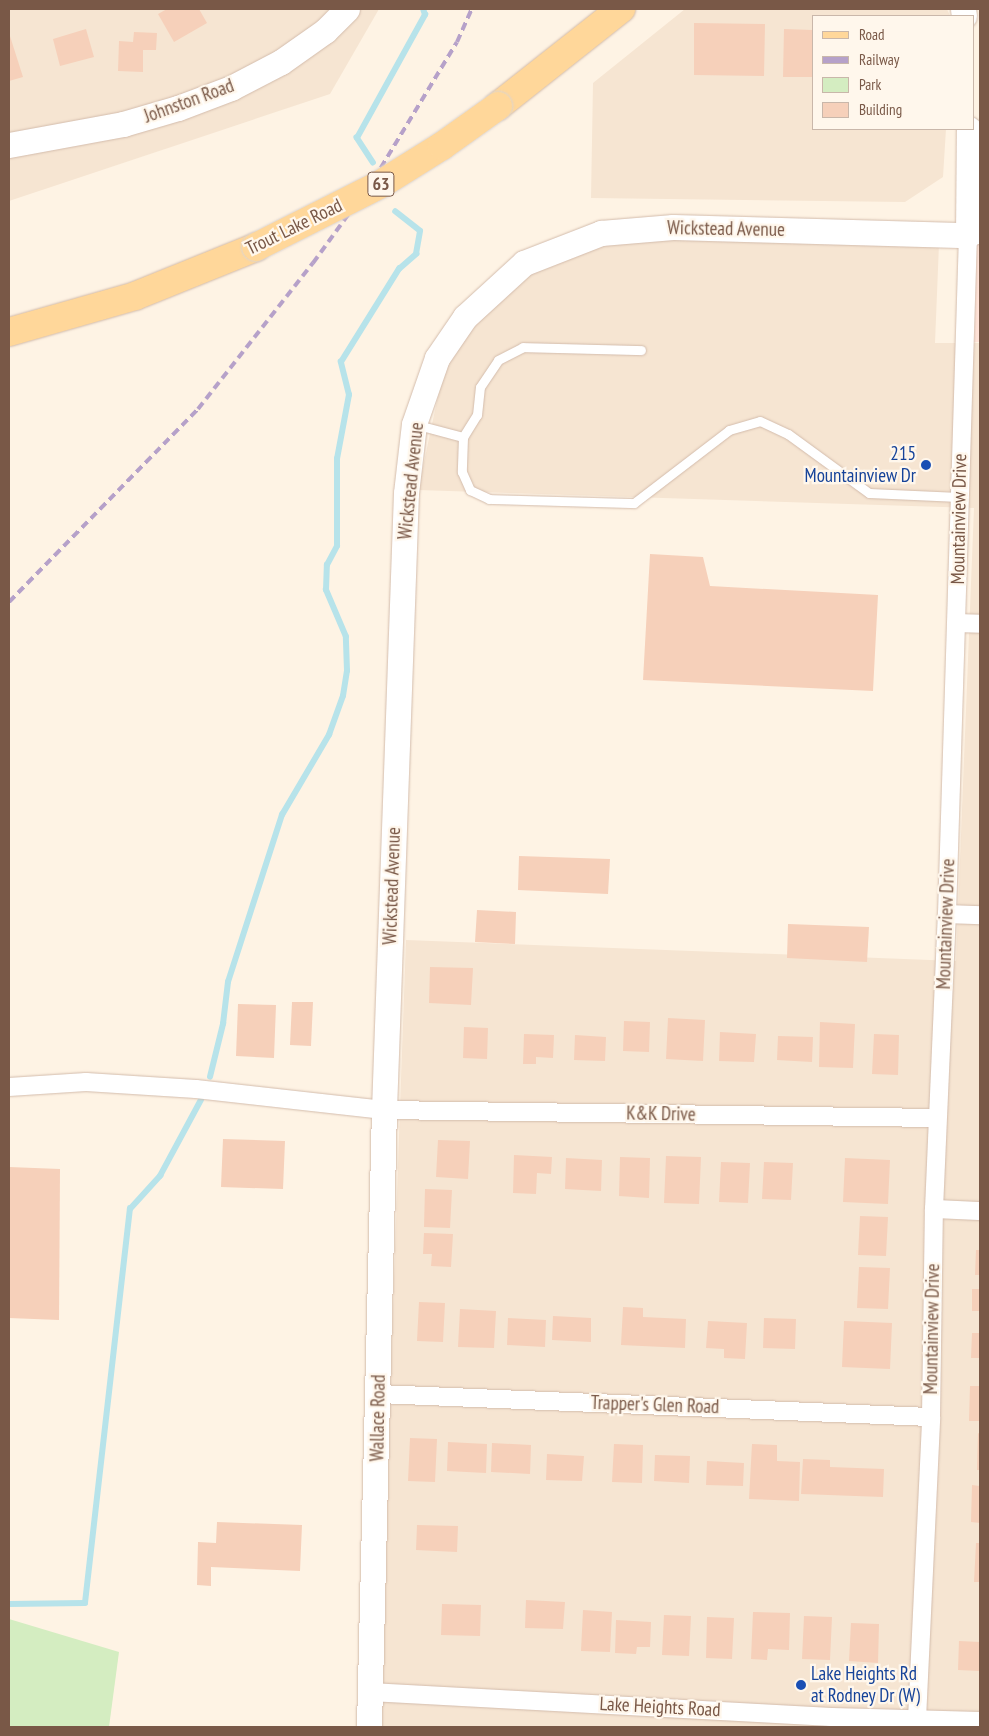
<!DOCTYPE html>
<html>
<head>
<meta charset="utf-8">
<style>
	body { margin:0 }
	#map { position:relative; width:989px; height:1736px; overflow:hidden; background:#fef3e4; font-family:"PT Sans Narrow",sans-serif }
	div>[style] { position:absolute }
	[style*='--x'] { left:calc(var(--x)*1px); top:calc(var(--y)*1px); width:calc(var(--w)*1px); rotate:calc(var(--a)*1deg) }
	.residential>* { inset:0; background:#f6e5d2 }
	.commercial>* { inset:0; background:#ffe2d7 }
	.green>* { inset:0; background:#d4edc1 }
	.stream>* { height:5.5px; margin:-2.75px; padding:0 2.75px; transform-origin:2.75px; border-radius:2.75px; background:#b7e3ea }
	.building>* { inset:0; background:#f6d0ba }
	.roads { filter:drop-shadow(0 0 1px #d3bcac) drop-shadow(0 0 1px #d3bcac) }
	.lane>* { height:9px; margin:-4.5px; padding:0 4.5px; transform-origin:4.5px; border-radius:4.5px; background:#fff }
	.street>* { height:18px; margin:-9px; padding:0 9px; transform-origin:9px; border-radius:9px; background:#fff }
	.secondary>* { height:25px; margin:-12.5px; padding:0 12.5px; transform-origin:12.5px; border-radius:12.5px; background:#fff }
	.primary>* { height:28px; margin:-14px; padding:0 14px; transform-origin:14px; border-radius:14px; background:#ffd79a }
	.rail>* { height:4px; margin-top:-2px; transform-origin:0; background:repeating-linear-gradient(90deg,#b6a1c9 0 8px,transparent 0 13px) }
	.bridges { filter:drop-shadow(0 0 1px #dcd4cf) drop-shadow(0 0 1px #dcd4cf) }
	.primary-bridge>* { height:28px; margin:-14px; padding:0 14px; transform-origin:14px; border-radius:14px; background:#ffd79a }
	.dots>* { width:14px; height:14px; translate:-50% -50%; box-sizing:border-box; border:2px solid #fff7ec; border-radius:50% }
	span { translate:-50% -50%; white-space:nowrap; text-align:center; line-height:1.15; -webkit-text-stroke:4.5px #fff7ec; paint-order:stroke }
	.shield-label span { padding:1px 4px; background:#fff7ec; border:1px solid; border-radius:4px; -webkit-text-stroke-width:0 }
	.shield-label { font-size:18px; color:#795847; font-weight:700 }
	.street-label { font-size:19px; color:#795847 }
	.transit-label { font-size:19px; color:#164399 }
	.right { translate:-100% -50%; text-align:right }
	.left { translate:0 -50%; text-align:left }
	.frame { position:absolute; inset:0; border:10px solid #795847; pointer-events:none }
	.legend { position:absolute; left:812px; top:15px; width:162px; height:115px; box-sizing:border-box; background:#fff7ec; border:1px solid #c9b7aa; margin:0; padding:6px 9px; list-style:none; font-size:15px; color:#795847 }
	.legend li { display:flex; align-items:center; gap:10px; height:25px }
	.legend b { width:25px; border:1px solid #c9b7aa }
</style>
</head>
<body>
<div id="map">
	<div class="residential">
		<i style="clip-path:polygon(9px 9px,379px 9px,330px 94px,9px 201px)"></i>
		<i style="clip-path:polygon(685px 9px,947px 9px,950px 16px,813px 16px,813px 129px,946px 129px,943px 177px,905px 202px,591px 198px,593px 83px)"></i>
		<i style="clip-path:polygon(628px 237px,939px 244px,935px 343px,980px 343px,980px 1727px,378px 1727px,406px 940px,956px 961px,974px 508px,418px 490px,444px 368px,468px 323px,531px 263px)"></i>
	</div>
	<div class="commercial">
		<i style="clip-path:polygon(968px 235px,980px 235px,980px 342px,964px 342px)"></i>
	</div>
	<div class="green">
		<i style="clip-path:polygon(9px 1619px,119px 1652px,109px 1727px,9px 1727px)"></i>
	</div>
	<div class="stream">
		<i style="--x:373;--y:163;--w:30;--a:-123"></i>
		<i style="--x:357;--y:138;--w:141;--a:-61.1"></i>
		<i style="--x:425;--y:15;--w:6;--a:-108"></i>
		<i style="--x:210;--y:1077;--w:55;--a:-76.2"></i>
		<i style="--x:223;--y:1024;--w:42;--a:-83.2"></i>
		<i style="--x:228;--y:982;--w:176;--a:-72.1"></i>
		<i style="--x:282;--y:815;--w:93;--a:-59.6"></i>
		<i style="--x:329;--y:735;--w:41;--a:-70.3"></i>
		<i style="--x:343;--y:696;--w:25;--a:-81"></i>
		<i style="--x:347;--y:671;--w:34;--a:-92"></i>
		<i style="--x:346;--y:637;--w:51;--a:-113.1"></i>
		<i style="--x:326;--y:590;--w:25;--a:-88"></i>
		<i style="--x:327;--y:565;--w:21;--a:-62"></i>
		<i style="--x:337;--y:546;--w:87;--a:-90"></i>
		<i style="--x:337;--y:459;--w:65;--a:-79.4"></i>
		<i style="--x:349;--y:395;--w:34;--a:-104"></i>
		<i style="--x:341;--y:362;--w:110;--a:-58.1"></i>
		<i style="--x:399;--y:269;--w:23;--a:-41"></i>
		<i style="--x:416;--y:254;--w:23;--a:-80"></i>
		<i style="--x:420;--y:231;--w:31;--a:-142"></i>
		<i style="--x:9;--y:1604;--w:76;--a:-0.8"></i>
		<i style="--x:85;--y:1603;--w:397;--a:-83.5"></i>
		<i style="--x:130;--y:1209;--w:45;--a:-47.7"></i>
		<i style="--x:160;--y:1176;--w:86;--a:-61.7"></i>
	</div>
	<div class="building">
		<i style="clip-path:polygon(167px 9px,199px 9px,207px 23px,174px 42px,158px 14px)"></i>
		<i style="clip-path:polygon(694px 23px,765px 24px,764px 76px,694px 75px)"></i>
		<i style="clip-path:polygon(86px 29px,94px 57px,60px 66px,53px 39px)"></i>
		<i style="clip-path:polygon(784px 29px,813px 30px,813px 77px,783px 77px)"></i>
		<i style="clip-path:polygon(134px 32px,157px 33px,156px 50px,143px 50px,143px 72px,118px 71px,119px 41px,133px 42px)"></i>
		<i style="clip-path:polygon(9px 33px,23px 77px,9px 81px)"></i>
		<i style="clip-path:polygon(650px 554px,703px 557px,710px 586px,878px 595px,873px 691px,643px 680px)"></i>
		<i style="clip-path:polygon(519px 856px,610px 859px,608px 894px,518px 890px)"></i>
		<i style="clip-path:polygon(477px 910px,516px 912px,515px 944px,475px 942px)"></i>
		<i style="clip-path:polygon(788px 924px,869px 927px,867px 962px,787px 958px)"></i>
		<i style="clip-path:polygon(430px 967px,473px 968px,471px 1005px,429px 1003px)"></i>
		<i style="clip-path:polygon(292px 1002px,313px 1002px,311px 1046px,290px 1045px)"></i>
		<i style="clip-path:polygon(238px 1004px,276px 1005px,274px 1058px,236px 1056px)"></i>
		<i style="clip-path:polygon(668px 1018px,705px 1020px,703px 1061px,666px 1059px)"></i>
		<i style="clip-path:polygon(624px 1021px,650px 1022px,649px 1052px,623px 1051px)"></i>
		<i style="clip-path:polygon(820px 1022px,855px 1024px,853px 1068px,819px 1067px)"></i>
		<i style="clip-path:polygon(464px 1027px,488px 1028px,487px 1059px,463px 1058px)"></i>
		<i style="clip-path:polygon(720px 1032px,756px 1034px,754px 1062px,719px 1061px)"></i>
		<i style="clip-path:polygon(524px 1034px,554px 1035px,553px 1058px,536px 1057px,536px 1064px,523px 1064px)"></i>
		<i style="clip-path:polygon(874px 1034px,899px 1035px,898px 1075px,872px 1074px)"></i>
		<i style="clip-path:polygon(575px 1035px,606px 1037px,605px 1061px,574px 1060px)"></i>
		<i style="clip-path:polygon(778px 1036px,813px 1037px,812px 1062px,777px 1060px)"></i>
		<i style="clip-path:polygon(223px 1139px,285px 1141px,283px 1189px,221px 1187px)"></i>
		<i style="clip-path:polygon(438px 1140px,470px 1141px,468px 1179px,436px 1177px)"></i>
		<i style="clip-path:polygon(514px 1155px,552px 1157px,551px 1174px,537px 1173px,536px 1194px,513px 1193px)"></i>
		<i style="clip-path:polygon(666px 1156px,701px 1157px,699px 1204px,664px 1203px)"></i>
		<i style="clip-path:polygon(620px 1157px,650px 1158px,649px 1198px,619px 1196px)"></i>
		<i style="clip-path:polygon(566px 1158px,602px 1160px,601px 1191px,565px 1189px)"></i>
		<i style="clip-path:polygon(845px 1158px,890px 1160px,888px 1204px,843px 1202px)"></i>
		<i style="clip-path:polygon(721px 1162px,750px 1163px,748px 1203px,719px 1202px)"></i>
		<i style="clip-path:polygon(764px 1162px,793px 1163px,791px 1200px,762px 1199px)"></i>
		<i style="clip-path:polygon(9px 1167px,60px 1169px,59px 1320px,9px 1318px)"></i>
		<i style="clip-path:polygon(425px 1189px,452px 1190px,450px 1228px,424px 1227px)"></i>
		<i style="clip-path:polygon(860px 1216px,888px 1217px,886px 1256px,858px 1255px)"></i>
		<i style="clip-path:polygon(424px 1233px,453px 1234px,451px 1267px,431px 1266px,432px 1254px,423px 1254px)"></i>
		<i style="clip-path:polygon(976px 1250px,980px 1250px,980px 1275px,975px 1275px)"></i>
		<i style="clip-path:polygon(859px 1267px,890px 1268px,888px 1309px,857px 1308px)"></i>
		<i style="clip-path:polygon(972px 1289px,980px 1289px,980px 1311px,972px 1311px)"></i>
		<i style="clip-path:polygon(419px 1302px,445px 1303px,443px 1342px,417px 1341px)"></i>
		<i style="clip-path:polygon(623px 1307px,643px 1308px,643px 1317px,686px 1319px,685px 1348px,621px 1345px)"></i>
		<i style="clip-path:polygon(460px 1309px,496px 1311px,494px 1348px,458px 1347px)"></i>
		<i style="clip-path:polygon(553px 1316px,591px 1318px,591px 1342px,552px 1340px)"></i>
		<i style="clip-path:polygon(508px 1318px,546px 1320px,545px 1347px,507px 1345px)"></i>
		<i style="clip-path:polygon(764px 1318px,796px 1319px,795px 1349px,763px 1348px)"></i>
		<i style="clip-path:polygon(708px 1321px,747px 1323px,745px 1359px,724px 1358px,724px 1349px,706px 1348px)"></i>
		<i style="clip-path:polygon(844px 1321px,892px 1323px,890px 1369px,842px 1367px)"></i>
		<i style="clip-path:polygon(972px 1333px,980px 1333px,980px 1358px,971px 1358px)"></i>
		<i style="clip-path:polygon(970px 1386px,980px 1386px,980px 1421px,969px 1421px)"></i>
		<i style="clip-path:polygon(978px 1433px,980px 1434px,980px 1470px,977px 1470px)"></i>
		<i style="clip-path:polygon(410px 1438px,437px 1439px,435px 1482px,408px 1481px)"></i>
		<i style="clip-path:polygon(448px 1442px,487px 1444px,486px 1473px,447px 1471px)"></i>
		<i style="clip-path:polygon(492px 1443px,531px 1445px,530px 1474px,491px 1472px)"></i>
		<i style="clip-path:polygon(614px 1444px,643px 1445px,642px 1483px,612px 1482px)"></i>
		<i style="clip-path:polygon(752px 1444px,777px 1445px,777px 1461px,800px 1462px,799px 1501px,749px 1499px)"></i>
		<i style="clip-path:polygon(547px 1454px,584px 1456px,582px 1481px,546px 1480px)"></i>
		<i style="clip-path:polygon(655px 1455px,690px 1456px,689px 1483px,654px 1481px)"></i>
		<i style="clip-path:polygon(803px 1459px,830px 1460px,830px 1467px,884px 1469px,883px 1497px,801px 1494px)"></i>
		<i style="clip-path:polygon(707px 1461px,744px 1463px,743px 1486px,706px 1485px)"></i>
		<i style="clip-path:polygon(972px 1485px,980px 1486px,980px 1523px,971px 1522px)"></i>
		<i style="clip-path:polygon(217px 1522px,302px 1525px,300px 1571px,211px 1567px,211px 1586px,197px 1585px,198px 1542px,216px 1543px)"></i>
		<i style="clip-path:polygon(417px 1525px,458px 1526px,457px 1552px,416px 1550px)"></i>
		<i style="clip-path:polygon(976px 1543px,980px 1543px,980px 1582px,974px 1582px)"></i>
		<i style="clip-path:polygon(526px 1600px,565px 1602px,563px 1629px,525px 1628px)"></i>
		<i style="clip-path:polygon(442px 1604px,481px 1605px,480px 1636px,441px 1635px)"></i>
		<i style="clip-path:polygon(583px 1610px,612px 1612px,610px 1652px,581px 1651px)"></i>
		<i style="clip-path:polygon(753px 1612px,790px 1613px,789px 1650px,768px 1649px,767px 1660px,751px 1659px)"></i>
		<i style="clip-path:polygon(664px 1615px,691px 1616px,689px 1656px,662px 1655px)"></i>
		<i style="clip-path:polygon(804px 1616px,832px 1617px,830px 1660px,802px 1659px)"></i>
		<i style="clip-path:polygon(707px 1617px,734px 1618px,732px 1659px,706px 1658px)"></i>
		<i style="clip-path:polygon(616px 1620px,651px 1622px,650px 1647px,637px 1647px,636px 1654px,615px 1653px)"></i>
		<i style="clip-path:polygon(851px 1623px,879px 1624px,878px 1663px,849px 1661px)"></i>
		<i style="clip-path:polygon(959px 1641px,980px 1642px,980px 1671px,958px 1670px)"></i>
	</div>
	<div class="roads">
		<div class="lane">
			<i style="--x:414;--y:424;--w:51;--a:14.9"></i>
			<i style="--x:463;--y:437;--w:26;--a:-58"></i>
			<i style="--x:477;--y:415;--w:28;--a:-84"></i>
			<i style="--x:480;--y:387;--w:32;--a:-56"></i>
			<i style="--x:498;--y:360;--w:28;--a:-27"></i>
			<i style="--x:523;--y:347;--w:118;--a:1.5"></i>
			<i style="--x:463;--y:437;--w:35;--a:92"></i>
			<i style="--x:462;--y:472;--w:20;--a:66"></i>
			<i style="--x:470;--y:490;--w:21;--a:25"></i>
			<i style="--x:489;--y:499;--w:145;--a:1.6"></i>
			<i style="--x:634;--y:503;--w:120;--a:-37.5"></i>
			<i style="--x:729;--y:430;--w:32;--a:-16"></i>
			<i style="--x:760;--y:421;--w:31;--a:25"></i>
			<i style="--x:788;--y:434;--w:100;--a:36.1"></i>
			<i style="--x:869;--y:493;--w:90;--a:2.5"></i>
		</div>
		<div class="street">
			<i style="--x:957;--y:623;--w:23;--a:2"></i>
			<i style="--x:947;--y:914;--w:33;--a:2"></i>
			<i style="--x:9;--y:1087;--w:77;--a:-3.7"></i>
			<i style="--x:86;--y:1082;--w:110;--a:3.6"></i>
			<i style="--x:196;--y:1089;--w:189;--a:6.4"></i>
			<i style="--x:384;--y:1110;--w:553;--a:0.83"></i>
			<i style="--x:934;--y:1209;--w:46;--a:2.5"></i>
			<i style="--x:379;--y:1394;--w:552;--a:2.39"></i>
			<i style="--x:370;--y:1692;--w:462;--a:3.1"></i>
			<i style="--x:831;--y:1717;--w:149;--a:1.5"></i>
			<i style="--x:917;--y:1719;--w:302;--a:-87.3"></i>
			<i style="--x:931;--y:1417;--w:208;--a:-89.2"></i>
			<i style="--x:934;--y:1209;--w:295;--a:-87.5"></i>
			<i style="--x:947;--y:914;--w:679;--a:-88.23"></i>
			<i style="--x:968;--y:235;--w:11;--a:0"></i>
		</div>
		<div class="secondary">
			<i style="--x:963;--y:9;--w:7;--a:82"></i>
			<i style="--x:9;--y:145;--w:116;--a:-10.4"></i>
			<i style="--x:123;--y:124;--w:57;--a:-16.2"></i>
			<i style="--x:178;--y:108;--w:57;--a:-20.7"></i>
			<i style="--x:231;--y:88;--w:56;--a:-27.5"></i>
			<i style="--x:281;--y:62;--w:54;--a:-35.2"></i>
			<i style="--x:325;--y:31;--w:31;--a:-45"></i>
			<i style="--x:369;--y:1727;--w:617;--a:-88.61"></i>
			<i style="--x:384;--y:1110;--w:617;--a:-87.96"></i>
			<i style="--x:406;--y:493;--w:69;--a:-83.4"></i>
			<i style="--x:414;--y:424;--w:70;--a:-70.8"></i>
			<i style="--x:437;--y:358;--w:50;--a:-55.7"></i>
			<i style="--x:465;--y:317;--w:80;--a:-42.5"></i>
			<i style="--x:524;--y:263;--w:83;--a:-21.3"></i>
			<i style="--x:601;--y:233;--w:72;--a:-4.8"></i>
			<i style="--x:673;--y:227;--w:295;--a:1.6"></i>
			<i style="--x:968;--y:235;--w:106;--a:-89.5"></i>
		</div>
		<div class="primary">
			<i style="--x:498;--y:106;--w:157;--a:-38.3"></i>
			<i style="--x:9;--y:332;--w:131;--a:-15.9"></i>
			<i style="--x:135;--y:296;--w:131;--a:-22"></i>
		</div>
	</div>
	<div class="rail">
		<i style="--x:9;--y:602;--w:270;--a:-45.6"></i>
		<i style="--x:198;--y:409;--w:186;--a:-51.8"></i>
		<i style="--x:313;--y:263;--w:104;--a:-54"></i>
		<i style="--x:374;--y:179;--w:160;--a:-58.8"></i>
		<i style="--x:457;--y:42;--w:36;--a:-66"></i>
	</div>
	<div class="bridges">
		<div class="primary-bridge">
			<i style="--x:256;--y:247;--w:140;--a:-26.7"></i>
			<i style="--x:381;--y:184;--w:72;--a:-31.9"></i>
			<i style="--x:442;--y:146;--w:69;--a:-35.5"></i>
		</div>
	</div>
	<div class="dots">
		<i style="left:926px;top:465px;background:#1a4fb4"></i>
		<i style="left:801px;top:1685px;background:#1a4fb4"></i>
	</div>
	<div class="shield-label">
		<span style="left:381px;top:184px">63</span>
	</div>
	<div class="street-label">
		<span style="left:189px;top:101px;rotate:-20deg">Johnston Road</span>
		<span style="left:294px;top:227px;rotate:-26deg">Trout Lake Road</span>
		<span style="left:726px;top:229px;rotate:1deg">Wickstead Avenue</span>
		<span style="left:411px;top:481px;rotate:-84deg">Wickstead Avenue</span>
		<span style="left:959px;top:519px;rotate:-89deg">Mountainview Drive</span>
		<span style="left:392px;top:886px;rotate:-88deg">Wickstead Avenue</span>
		<span style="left:946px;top:924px;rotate:-88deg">Mountainview Drive</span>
		<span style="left:661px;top:1114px;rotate:1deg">K&amp;K Drive</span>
		<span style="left:932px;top:1329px;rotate:-89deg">Mountainview Drive</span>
		<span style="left:655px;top:1405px;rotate:2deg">Trapper's Glen Road</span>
		<span style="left:378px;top:1418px;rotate:-89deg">Wallace Road</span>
		<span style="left:660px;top:1707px;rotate:3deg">Lake Heights Road</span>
	</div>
	<div class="transit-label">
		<span class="right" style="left:916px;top:465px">215<br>Mountainview Dr</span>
		<span class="left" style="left:811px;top:1685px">Lake Heights Rd<br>at Rodney Dr (W)</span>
	</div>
	<div class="frame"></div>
	<ul class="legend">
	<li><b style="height:6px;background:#ffd79a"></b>Road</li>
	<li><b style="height:6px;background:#b6a1c9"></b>Railway</li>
	<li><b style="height:14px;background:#d4edc1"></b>Park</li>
	<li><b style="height:14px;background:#f6d0ba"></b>Building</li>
	</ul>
</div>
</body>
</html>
